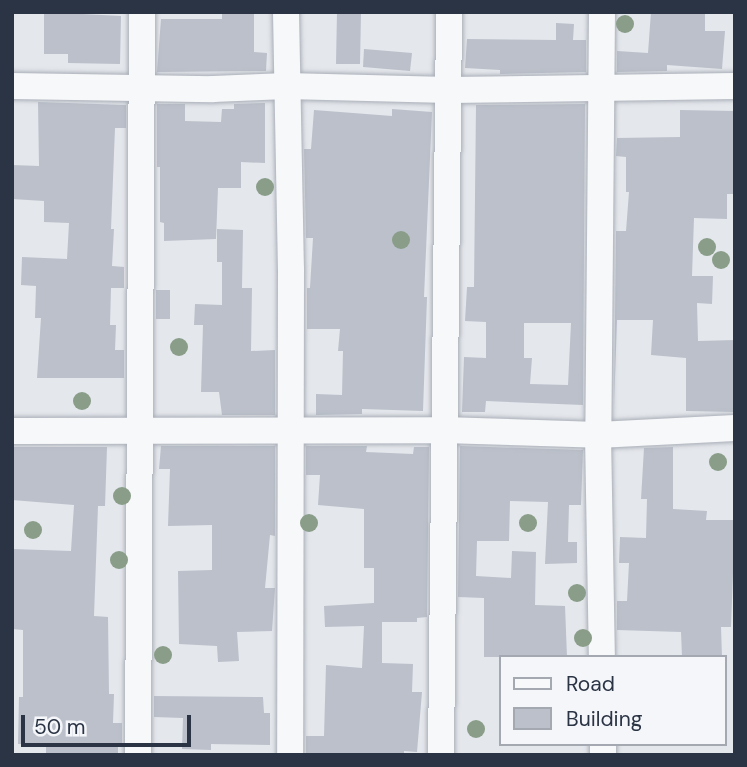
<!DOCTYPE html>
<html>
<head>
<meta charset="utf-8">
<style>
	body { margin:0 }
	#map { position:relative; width:747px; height:767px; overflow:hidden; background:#e4e7ec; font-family:"DM Sans",sans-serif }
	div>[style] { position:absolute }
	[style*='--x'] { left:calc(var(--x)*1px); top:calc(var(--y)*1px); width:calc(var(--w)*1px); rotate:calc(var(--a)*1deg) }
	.building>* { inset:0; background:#bbc0ca }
	.roads { filter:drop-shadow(0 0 2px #a9aeb7) drop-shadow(0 0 2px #a9aeb7) }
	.minor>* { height:26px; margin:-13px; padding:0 13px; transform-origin:13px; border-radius:13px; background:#f7f8fa }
	.trees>* { width:18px; height:18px; margin:-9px; border-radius:50%; background:#899d89 }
	span { translate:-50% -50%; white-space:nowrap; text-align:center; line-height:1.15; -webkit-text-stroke:7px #f4f6f9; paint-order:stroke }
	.frame { position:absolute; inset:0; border:14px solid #2b3445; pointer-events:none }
	.legend { position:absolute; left:499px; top:655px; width:228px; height:91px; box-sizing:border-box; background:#f4f6f9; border:2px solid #a4a8b1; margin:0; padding:9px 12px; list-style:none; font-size:21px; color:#2b3445 }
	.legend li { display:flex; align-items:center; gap:14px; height:35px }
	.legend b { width:35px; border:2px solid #a4a8b1 }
	.scale { position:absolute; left:21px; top:715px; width:170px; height:32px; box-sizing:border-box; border:4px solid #2b3445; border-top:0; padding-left:9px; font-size:21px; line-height:24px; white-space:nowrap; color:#2b3445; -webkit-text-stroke:5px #f4f6f9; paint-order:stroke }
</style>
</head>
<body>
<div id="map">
	<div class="building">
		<i style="clip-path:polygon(44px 12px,121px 16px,120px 64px,68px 63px,68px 54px,44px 54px)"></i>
		<i style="clip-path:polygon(222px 12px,254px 13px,254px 52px,267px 53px,266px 71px,157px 72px,161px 19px,222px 19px)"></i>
		<i style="clip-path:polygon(337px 12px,361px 12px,360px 64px,336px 64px)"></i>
		<i style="clip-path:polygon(651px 12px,705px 14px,705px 31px,725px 31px,722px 69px,667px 65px,667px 71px,617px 72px,617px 51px,648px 53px)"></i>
		<i style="clip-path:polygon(556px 23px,574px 24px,573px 40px,586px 40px,586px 72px,500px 74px,500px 70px,465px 68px,467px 39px,556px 40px)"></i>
		<i style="clip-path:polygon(364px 49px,412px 53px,410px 71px,363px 67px)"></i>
		<i style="clip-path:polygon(38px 102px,126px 105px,126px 128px,115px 128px,111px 229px,114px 229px,112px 266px,124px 267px,124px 288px,111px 288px,110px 325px,116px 325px,115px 350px,124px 350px,124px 378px,37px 378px,41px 318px,35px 318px,36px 286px,21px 285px,22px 257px,67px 259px,69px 223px,44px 222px,44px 201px,12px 199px,12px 165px,39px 166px)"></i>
		<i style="clip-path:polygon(265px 103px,265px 163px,241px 162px,241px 188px,218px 188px,216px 239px,164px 241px,164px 223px,160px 222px,160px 167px,157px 167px,157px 104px,185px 104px,185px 121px,221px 122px,222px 109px,234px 109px,234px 104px)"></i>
		<i style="clip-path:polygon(evenodd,585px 104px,583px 405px,486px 401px,485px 412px,462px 412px,464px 357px,486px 358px,486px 322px,465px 321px,467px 287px,474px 287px,476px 105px,585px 104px,524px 323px,571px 323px,568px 385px,530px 384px,532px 358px,524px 358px,524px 323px)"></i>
		<i style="clip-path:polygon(392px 109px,432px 112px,424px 297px,427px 297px,423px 411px,362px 409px,362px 414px,316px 415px,316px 394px,342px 395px,343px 351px,338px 351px,340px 329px,307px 329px,307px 288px,310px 288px,313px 238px,306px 238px,304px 149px,311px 149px,314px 110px,392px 116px)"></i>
		<i style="clip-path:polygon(680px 110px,735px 111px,735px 194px,727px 194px,727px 219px,694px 218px,692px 276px,713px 276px,712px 304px,697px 303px,698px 341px,735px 340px,735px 412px,686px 411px,686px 358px,651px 355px,653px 320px,617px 320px,614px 406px,616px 231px,626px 231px,629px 192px,626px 192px,626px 157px,616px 156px,617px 138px,680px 137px)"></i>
		<i style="clip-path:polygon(217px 229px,243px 230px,242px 288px,252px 288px,251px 351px,275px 350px,275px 415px,222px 415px,219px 392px,201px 392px,203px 325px,194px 325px,195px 304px,222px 305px,222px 262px,217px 262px)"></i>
		<i style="clip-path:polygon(156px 290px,170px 290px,170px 319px,156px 319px)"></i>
		<i style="clip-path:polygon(161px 446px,275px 446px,275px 536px,270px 535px,265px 588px,275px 588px,272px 631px,237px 632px,239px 661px,218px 662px,217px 646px,179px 644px,178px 571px,212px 570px,212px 525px,168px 526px,170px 469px,159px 469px)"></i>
		<i style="clip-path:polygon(306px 446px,367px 446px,366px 452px,413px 454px,414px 447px,429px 447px,427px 617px,417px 618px,417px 622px,382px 622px,382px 663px,413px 664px,412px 692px,422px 692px,417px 752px,404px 751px,404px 755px,306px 755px,306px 736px,324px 736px,326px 665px,362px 668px,364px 626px,325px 627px,324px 606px,374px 603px,374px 568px,364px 568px,364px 509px,318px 505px,320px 475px,306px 475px)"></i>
		<i style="clip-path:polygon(460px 446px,583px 450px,581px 505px,569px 505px,568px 542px,577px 542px,577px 563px,545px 564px,548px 502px,510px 501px,509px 541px,477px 541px,476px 576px,511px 578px,512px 551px,536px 552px,535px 605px,565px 606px,567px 657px,484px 657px,484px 598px,458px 597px)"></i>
		<i style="clip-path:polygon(12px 447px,107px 447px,105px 506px,98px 506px,94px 616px,108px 617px,109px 694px,114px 694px,113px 723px,122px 723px,122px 747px,118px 747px,118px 755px,46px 755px,46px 745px,18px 744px,19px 697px,23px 697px,23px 630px,12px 629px,12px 549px,71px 551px,74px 505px,12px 500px)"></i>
		<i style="clip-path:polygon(673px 447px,673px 509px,707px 511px,706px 520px,735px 520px,731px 627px,721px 627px,722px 657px,682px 657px,681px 632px,617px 630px,617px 601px,627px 601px,629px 563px,619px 563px,620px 537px,646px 538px,647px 499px,641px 499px,644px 448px)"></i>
		<i style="clip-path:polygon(154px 696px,263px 697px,264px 713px,270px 713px,270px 745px,211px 744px,211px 750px,182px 749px,183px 718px,154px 717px)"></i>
	</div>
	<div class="roads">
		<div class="minor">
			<i style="--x:286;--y:12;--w:258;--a:88.9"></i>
			<i style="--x:291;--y:270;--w:485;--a:90.1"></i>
			<i style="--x:602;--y:12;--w:423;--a:90.5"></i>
			<i style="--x:598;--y:435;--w:222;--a:89"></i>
			<i style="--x:12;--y:86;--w:201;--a:0.9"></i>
			<i style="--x:213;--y:89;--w:73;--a:-2.4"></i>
			<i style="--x:286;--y:86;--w:163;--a:1.4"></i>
			<i style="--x:449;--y:90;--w:286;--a:-0.8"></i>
			<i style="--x:12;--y:431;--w:431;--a:-0.1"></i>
			<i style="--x:443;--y:430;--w:155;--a:1.8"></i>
			<i style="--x:598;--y:435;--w:137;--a:-2.9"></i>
			<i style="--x:603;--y:744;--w:11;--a:90"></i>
			<i style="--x:138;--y:755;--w:743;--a:-89.69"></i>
			<i style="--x:441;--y:755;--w:743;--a:-89.38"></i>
		</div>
	</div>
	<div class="trees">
		<i style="left:625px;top:24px"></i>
		<i style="left:265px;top:187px"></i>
		<i style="left:401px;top:240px"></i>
		<i style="left:707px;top:247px"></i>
		<i style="left:721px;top:260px"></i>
		<i style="left:179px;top:347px"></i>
		<i style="left:82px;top:401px"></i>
		<i style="left:718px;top:462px"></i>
		<i style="left:122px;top:496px"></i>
		<i style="left:309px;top:523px"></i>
		<i style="left:528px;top:523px"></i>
		<i style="left:33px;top:530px"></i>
		<i style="left:119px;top:560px"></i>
		<i style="left:577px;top:593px"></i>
		<i style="left:583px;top:638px"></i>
		<i style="left:163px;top:655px"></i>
		<i style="left:476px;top:729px"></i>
	</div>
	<div class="frame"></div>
	<ul class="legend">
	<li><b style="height:9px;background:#f7f8fa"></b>Road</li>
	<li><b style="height:19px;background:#bbc0ca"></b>Building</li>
	</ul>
	<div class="scale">50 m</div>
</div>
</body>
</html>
